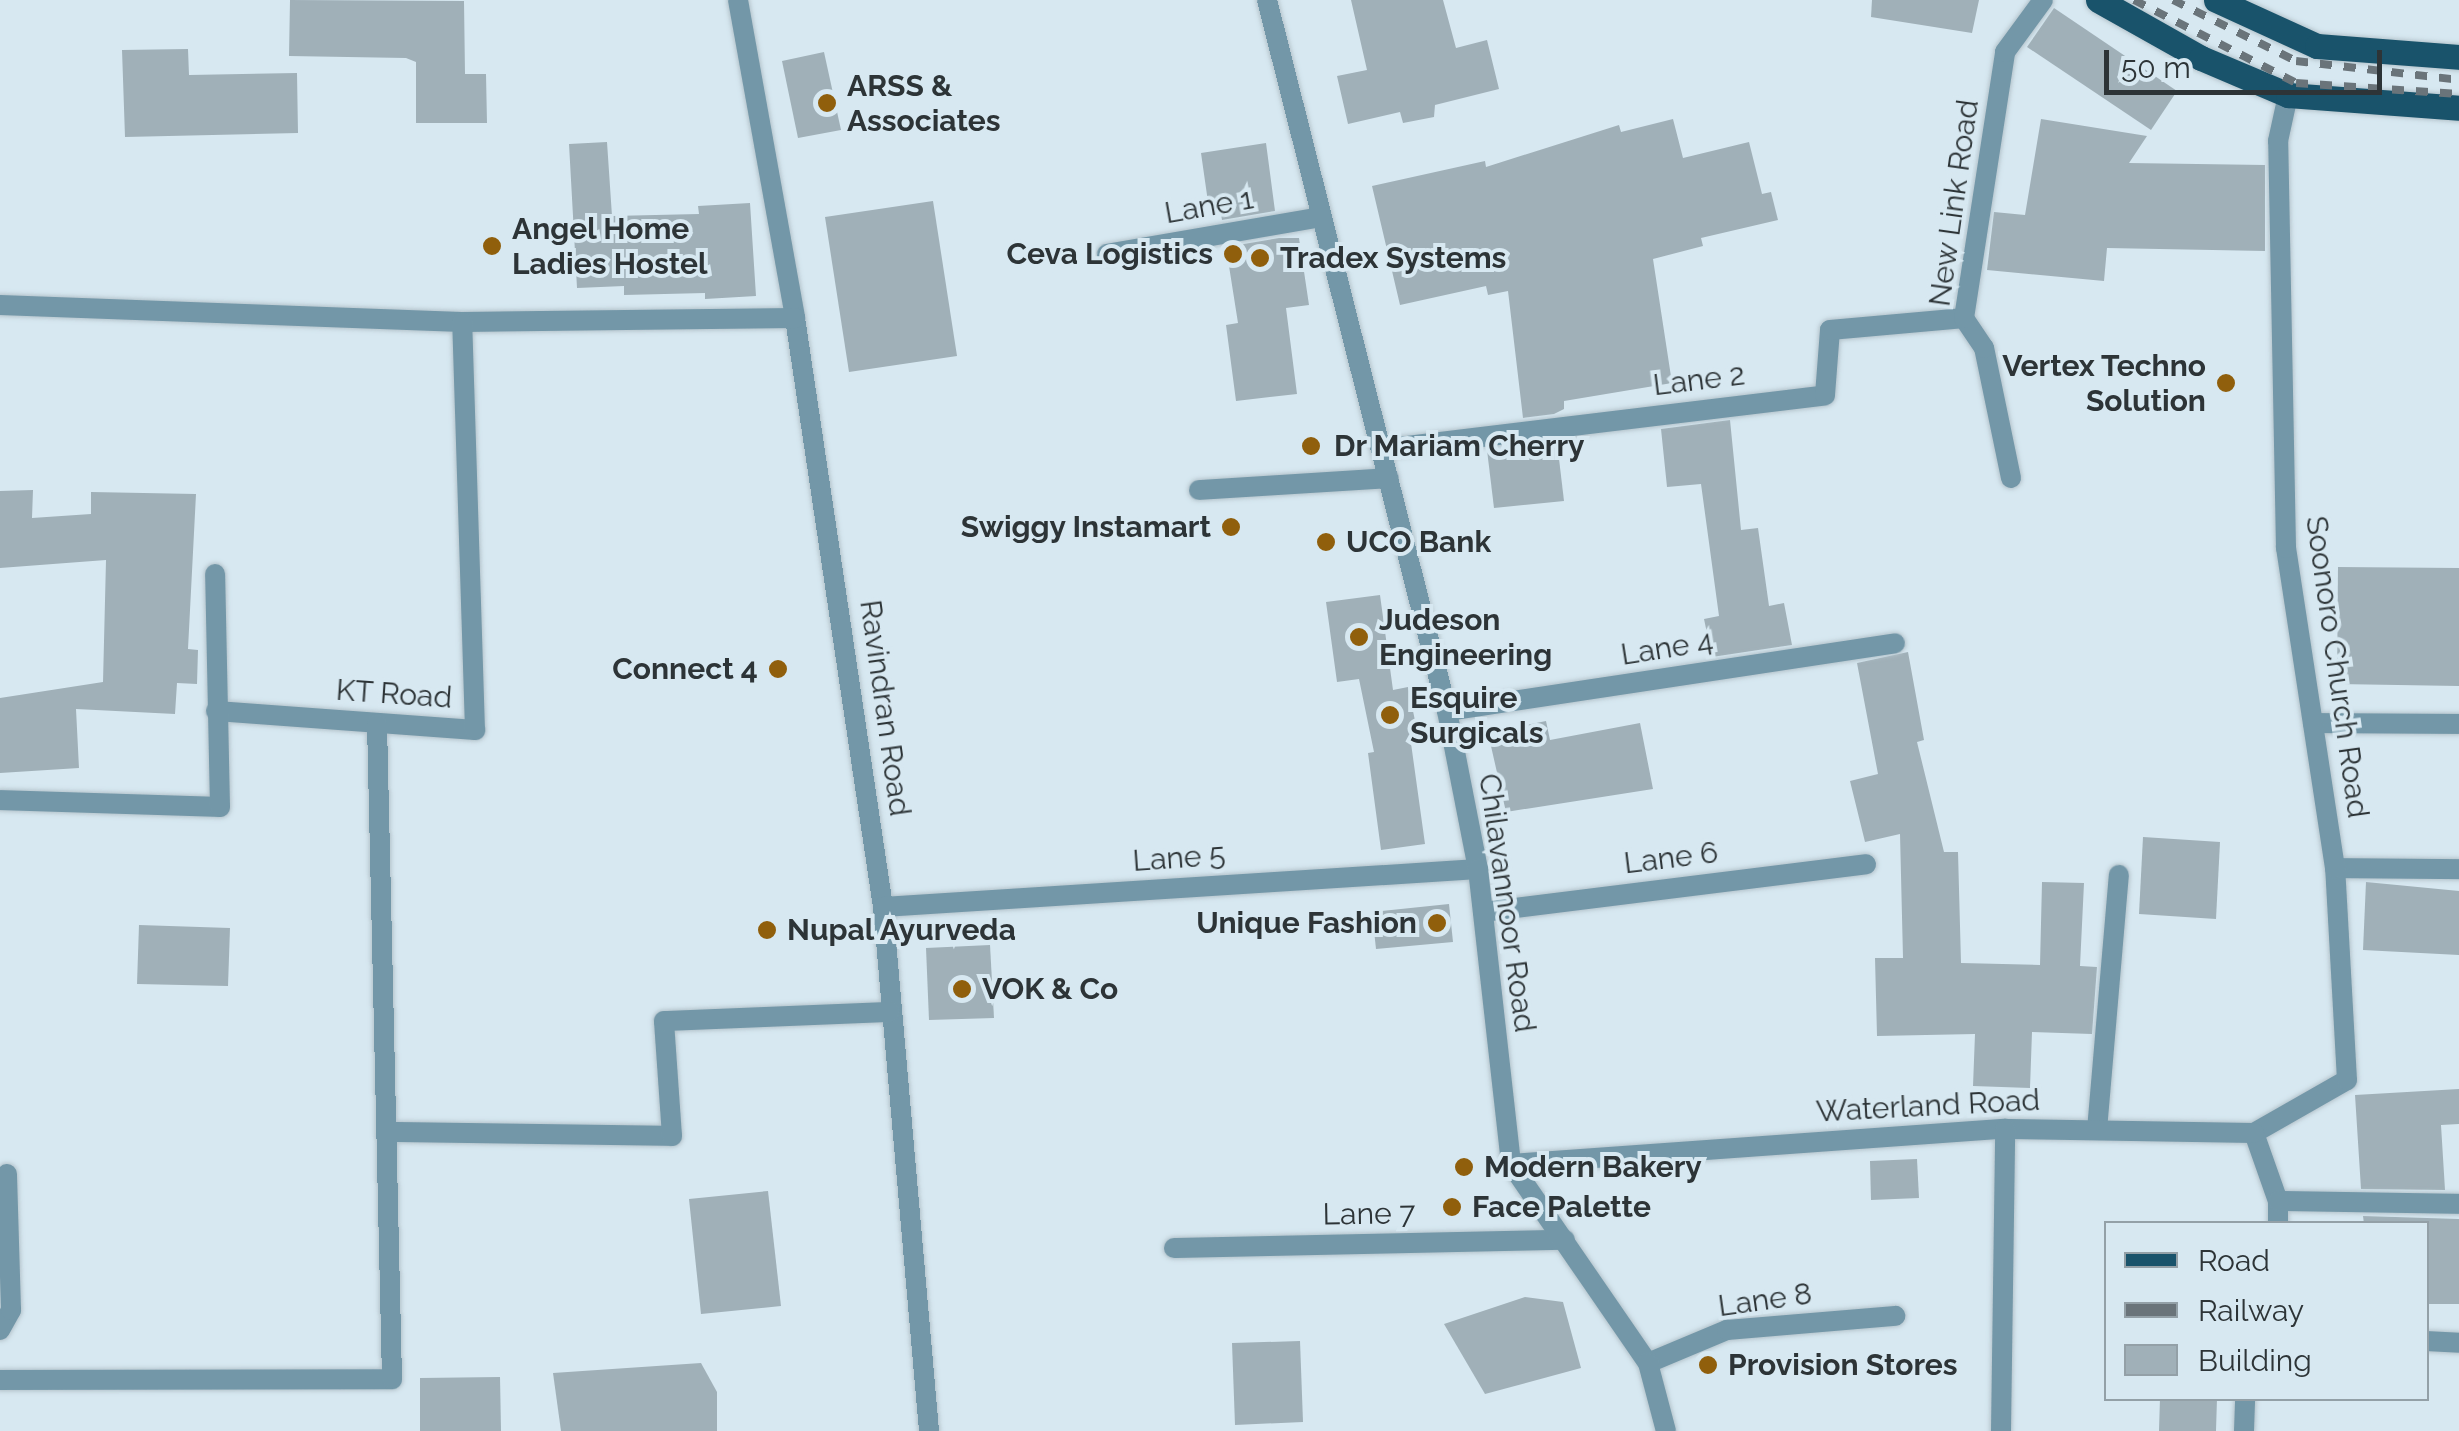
<!DOCTYPE html>
<html>
<head>
<meta charset="utf-8">
<style>
	body { margin:0 }
	#map { position:relative; width:2459px; height:1431px; overflow:hidden; background:#d7e8f1; font-family:Raleway,sans-serif }
	div>[style] { position:absolute }
	[style*='--x'] { left:calc(var(--x)*1px); top:calc(var(--y)*1px); width:calc(var(--w)*1px); rotate:calc(var(--a)*1deg) }
	.building>* { inset:0; background:#a0b0b8 }
	.roads { filter:drop-shadow(0 0 2px #b5c4cc) drop-shadow(0 0 2px #b5c4cc) }
	.minor>* { height:20px; margin:-10px; padding:0 10px; transform-origin:10px; border-radius:10px; background:#7397a8 }
	.tertiary>* { height:20px; margin:-10px; padding:0 10px; transform-origin:10px; border-radius:10px; background:#7397a8 }
	.primary>* { height:25px; margin:-12.5px; padding:0 12.5px; transform-origin:12.5px; border-radius:12.5px; background:#19536b }
	.rail>* { height:8px; margin-top:-4px; transform-origin:0; background:repeating-linear-gradient(90deg,#6a747a 0 12px,transparent 0 24px) }
	.dots>* { width:28px; height:28px; translate:-50% -50%; box-sizing:border-box; border:5px solid #d7e8f1; border-radius:50% }
	span { translate:-50% -50%; white-space:nowrap; text-align:center; line-height:1.15; -webkit-text-stroke:8px #d7e8f1; paint-order:stroke }
	.poi-label { font-size:30px; color:#2d3437; font-weight:700 }
	.left { translate:0 -50%; text-align:left }
	.right { translate:-100% -50%; text-align:right }
	.street-label { font-size:30px; color:#2d3437 }
	.legend { position:absolute; left:2104px; top:1221px; width:325px; height:180px; box-sizing:border-box; background:#d7e8f1; border:2px solid #93a0a7; margin:0; padding:12px 18px; list-style:none; font-size:30px; color:#2d3437 }
	.legend li { display:flex; align-items:center; gap:20px; height:50px }
	.legend b { width:50px; border:2px solid #93a0a7 }
	.scale { position:absolute; left:2104px; top:50px; width:278px; height:45px; box-sizing:border-box; border:5px solid #2d3437; border-top:0; padding-left:12px; font-size:30px; line-height:35px; white-space:nowrap; color:#2d3437; -webkit-text-stroke:8px #d7e8f1; paint-order:stroke }
</style>
</head>
<body>
<div id="map">
	<div class="building">
		<i style="clip-path:polygon(290px 0,464px 1px,465px 74px,486px 74px,487px 123px,416px 123px,416px 62px,406px 58px,289px 56px)"></i>
		<i style="clip-path:polygon(1351px 0,1443px 0,1456px 48px,1487px 40px,1499px 89px,1435px 105px,1434px 117px,1403px 123px,1400px 112px,1348px 124px,1337px 76px,1367px 70px)"></i>
		<i style="clip-path:polygon(1872px 0,1979px 0,1972px 33px,1871px 17px)"></i>
		<i style="clip-path:polygon(2054px 8px,2177px 91px,2151px 130px,2027px 47px)"></i>
		<i style="clip-path:polygon(188px 49px,189px 75px,297px 73px,298px 133px,125px 137px,122px 50px)"></i>
		<i style="clip-path:polygon(824px 52px,841px 130px,798px 138px,782px 61px)"></i>
		<i style="clip-path:polygon(1673px 119px,1683px 158px,1749px 142px,1762px 194px,1771px 192px,1778px 220px,1701px 238px,1703px 246px,1653px 259px,1672px 383px,1564px 401px,1564px 409px,1554px 414px,1523px 418px,1508px 291px,1488px 295px,1486px 286px,1400px 305px,1372px 186px,1485px 161px,1486px 167px,1619px 125px,1621px 132px)"></i>
		<i style="clip-path:polygon(2041px 119px,2147px 136px,2129px 163px,2265px 165px,2265px 251px,2107px 248px,2104px 281px,1987px 270px,1994px 212px,2025px 215px)"></i>
		<i style="clip-path:polygon(607px 142px,612px 216px,699px 214px,698px 206px,750px 203px,756px 296px,705px 299px,705px 293px,624px 295px,624px 286px,577px 288px,569px 144px)"></i>
		<i style="clip-path:polygon(1266px 143px,1275px 211px,1222px 220px,1221px 214px,1210px 216px,1201px 153px)"></i>
		<i style="clip-path:polygon(933px 201px,957px 356px,849px 372px,825px 217px)"></i>
		<i style="clip-path:polygon(1279px 238px,1299px 238px,1309px 305px,1286px 308px,1297px 394px,1236px 401px,1226px 325px,1238px 323px,1226px 247px)"></i>
		<i style="clip-path:polygon(1730px 420px,1741px 530px,1758px 528px,1769px 606px,1784px 603px,1792px 645px,1712px 657px,1704px 619px,1719px 616px,1701px 484px,1667px 487px,1661px 429px)"></i>
		<i style="clip-path:polygon(1557px 442px,1564px 501px,1494px 508px,1487px 450px)"></i>
		<i style="clip-path:polygon(33px 490px,32px 518px,91px 514px,91px 492px,196px 494px,188px 649px,198px 650px,197px 684px,177px 683px,175px 714px,76px 709px,79px 768px,0 773px,0 698px,103px 682px,106px 560px,0 568px,0 491px)"></i>
		<i style="clip-path:polygon(2338px 567px,2459px 568px,2459px 686px,2337px 684px)"></i>
		<i style="clip-path:polygon(1380px 595px,1393px 690px,1408px 687px,1418px 735px,1410px 736px,1425px 844px,1381px 850px,1368px 753px,1374px 752px,1359px 679px,1337px 682px,1326px 602px)"></i>
		<i style="clip-path:polygon(1908px 652px,1924px 740px,1917px 742px,1944px 852px,1958px 852px,1961px 963px,2040px 965px,2042px 882px,2084px 883px,2080px 966px,2097px 967px,2092px 1034px,2032px 1032px,2030px 1088px,1973px 1086px,1975px 1034px,1877px 1036px,1875px 958px,1903px 958px,1900px 834px,1865px 842px,1850px 781px,1878px 774px,1857px 663px)"></i>
		<i style="clip-path:polygon(1546px 721px,1550px 740px,1640px 723px,1653px 789px,1506px 812px,1488px 733px)"></i>
		<i style="clip-path:polygon(2143px 837px,2220px 842px,2216px 919px,2139px 914px)"></i>
		<i style="clip-path:polygon(2366px 882px,2459px 891px,2459px 955px,2363px 950px)"></i>
		<i style="clip-path:polygon(1449px 904px,1453px 942px,1376px 949px,1372px 912px)"></i>
		<i style="clip-path:polygon(139px 925px,230px 928px,228px 986px,137px 984px)"></i>
		<i style="clip-path:polygon(990px 945px,994px 1018px,929px 1020px,926px 948px)"></i>
		<i style="clip-path:polygon(2459px 1089px,2459px 1124px,2441px 1125px,2445px 1190px,2361px 1189px,2355px 1095px)"></i>
		<i style="clip-path:polygon(1917px 1159px,1919px 1198px,1871px 1200px,1870px 1161px)"></i>
		<i style="clip-path:polygon(768px 1191px,781px 1306px,701px 1314px,689px 1199px)"></i>
		<i style="clip-path:polygon(2363px 1216px,2459px 1219px,2459px 1304px,2426px 1304px,2426px 1224px,2364px 1224px)"></i>
		<i style="clip-path:polygon(1525px 1297px,1563px 1302px,1581px 1368px,1485px 1394px,1444px 1324px)"></i>
		<i style="clip-path:polygon(1300px 1341px,1303px 1422px,1235px 1425px,1232px 1343px)"></i>
		<i style="clip-path:polygon(701px 1363px,717px 1392px,717px 1431px,561px 1431px,553px 1373px)"></i>
		<i style="clip-path:polygon(500px 1377px,501px 1431px,420px 1431px,420px 1378px)"></i>
		<i style="clip-path:polygon(2160px 1398px,2217px 1398px,2216px 1431px,2159px 1431px)"></i>
	</div>
	<div class="roads">
		<div class="minor">
			<i style="--x:738;--y:0;--w:323;--a:79.8"></i>
			<i style="--x:795;--y:318;--w:596;--a:81.5"></i>
			<i style="--x:883;--y:907;--w:526;--a:84.98"></i>
			<i style="--x:1107;--y:254;--w:217;--a:-9.8"></i>
			<i style="--x:0;--y:305;--w:462;--a:2.1"></i>
			<i style="--x:462;--y:322;--w:333;--a:-0.7"></i>
			<i style="--x:1382;--y:449;--w:446;--a:-6.9"></i>
			<i style="--x:1825;--y:395;--w:65;--a:-85.6"></i>
			<i style="--x:1830;--y:330;--w:135;--a:-5.1"></i>
			<i style="--x:2011;--y:478;--w:133;--a:-101.7"></i>
			<i style="--x:1984;--y:348;--w:36;--a:-124"></i>
			<i style="--x:1964;--y:318;--w:269;--a:-81.2"></i>
			<i style="--x:2005;--y:52;--w:64;--a:-53.8"></i>
			<i style="--x:1199;--y:490;--w:190;--a:-3.6"></i>
			<i style="--x:216;--y:711;--w:260;--a:4.2"></i>
			<i style="--x:475;--y:730;--w:408;--a:-91.8"></i>
			<i style="--x:1447;--y:711;--w:453;--a:-8.6"></i>
			<i style="--x:2313;--y:723;--w:146;--a:0.4"></i>
			<i style="--x:0;--y:800;--w:220;--a:1.8"></i>
			<i style="--x:220;--y:807;--w:233;--a:-91.2"></i>
			<i style="--x:2335;--y:868;--w:124;--a:0.5"></i>
			<i style="--x:883;--y:907;--w:596;--a:-3.65"></i>
			<i style="--x:1483;--y:912;--w:386;--a:-7.1"></i>
			<i style="--x:2097;--y:1130;--w:256;--a:-85.1"></i>
			<i style="--x:389;--y:1132;--w:283;--a:0.8"></i>
			<i style="--x:672;--y:1136;--w:115;--a:-94"></i>
			<i style="--x:664;--y:1021;--w:226;--a:-2.3"></i>
			<i style="--x:2254;--y:1133;--w:107;--a:-29.7"></i>
			<i style="--x:2347;--y:1080;--w:212;--a:-93.2"></i>
			<i style="--x:2335;--y:868;--w:324;--a:-98.7"></i>
			<i style="--x:2286;--y:548;--w:407;--a:-91.1"></i>
			<i style="--x:2278;--y:141;--w:47;--a:-77.7"></i>
			<i style="--x:2254;--y:1133;--w:72;--a:70.6"></i>
			<i style="--x:2278;--y:1201;--w:23;--a:90"></i>
			<i style="--x:1511;--y:1164;--w:495;--a:-4.1"></i>
			<i style="--x:2005;--y:1129;--w:249;--a:0.9"></i>
			<i style="--x:2278;--y:1201;--w:181;--a:0.9"></i>
			<i style="--x:1174;--y:1248;--w:391;--a:-1.2"></i>
			<i style="--x:0;--y:1330;--w:23;--a:-61"></i>
			<i style="--x:11;--y:1310;--w:136;--a:-91.7"></i>
			<i style="--x:2426;--y:1341;--w:33;--a:3"></i>
			<i style="--x:1648;--y:1363;--w:86;--a:-22.7"></i>
			<i style="--x:1727;--y:1330;--w:169;--a:-4.8"></i>
			<i style="--x:0;--y:1380;--w:392;--a:-0.1"></i>
			<i style="--x:392;--y:1379;--w:655;--a:-91.31"></i>
			<i style="--x:2001;--y:1431;--w:302;--a:-89.2"></i>
			<i style="--x:2244;--y:1431;--w:33;--a:-88"></i>
		</div>
		<div class="tertiary">
			<i style="--x:1267;--y:0;--w:733;--a:75.79"></i>
			<i style="--x:1447;--y:711;--w:161;--a:78.9"></i>
			<i style="--x:1478;--y:869;--w:297;--a:83.6"></i>
			<i style="--x:1511;--y:1164;--w:242;--a:55.5"></i>
			<i style="--x:1648;--y:1363;--w:70;--a:75.2"></i>
		</div>
		<div class="primary">
			<i style="--x:2098;--y:0;--w:118;--a:29.4"></i>
			<i style="--x:2201;--y:58;--w:95;--a:23"></i>
			<i style="--x:2288;--y:95;--w:171;--a:4.3"></i>
			<i style="--x:2216;--y:0;--w:111;--a:24.5"></i>
			<i style="--x:2317;--y:46;--w:142;--a:4.4"></i>
		</div>
	</div>
	<div class="rail">
		<i style="--x:2134;--y:0;--w:182;--a:27.1"></i>
		<i style="--x:2296;--y:83;--w:163;--a:3.9"></i>
		<i style="--x:2173;--y:0;--w:137;--a:26.4"></i>
		<i style="--x:2296;--y:61;--w:164;--a:6.6"></i>
	</div>
	<div class="dots">
		<i style="left:827px;top:103px;background:#905f0c"></i>
		<i style="left:492px;top:246px;background:#905f0c"></i>
		<i style="left:1233px;top:254px;background:#905f0c"></i>
		<i style="left:1260px;top:258px;background:#905f0c"></i>
		<i style="left:2226px;top:383px;background:#905f0c"></i>
		<i style="left:1311px;top:446px;background:#905f0c"></i>
		<i style="left:1231px;top:527px;background:#905f0c"></i>
		<i style="left:1326px;top:542px;background:#905f0c"></i>
		<i style="left:1359px;top:637px;background:#905f0c"></i>
		<i style="left:778px;top:669px;background:#905f0c"></i>
		<i style="left:1390px;top:715px;background:#905f0c"></i>
		<i style="left:1437px;top:923px;background:#905f0c"></i>
		<i style="left:767px;top:930px;background:#905f0c"></i>
		<i style="left:962px;top:989px;background:#905f0c"></i>
		<i style="left:1464px;top:1167px;background:#905f0c"></i>
		<i style="left:1452px;top:1207px;background:#905f0c"></i>
		<i style="left:1708px;top:1365px;background:#905f0c"></i>
	</div>
	<div class="poi-label">
		<span class="left" style="left:847px;top:103px">ARSS &amp;<br>Associates</span>
		<span class="left" style="left:512px;top:246px">Angel Home<br>Ladies Hostel</span>
		<span class="right" style="left:1213px;top:254px">Ceva Logistics</span>
		<span class="left" style="left:1280px;top:258px">Tradex Systems</span>
		<span class="right" style="left:2206px;top:383px">Vertex Techno<br>Solution</span>
		<span class="left" style="left:1334px;top:446px">Dr Mariam Cherry</span>
		<span class="right" style="left:1211px;top:527px">Swiggy Instamart</span>
		<span class="left" style="left:1346px;top:542px">UCO Bank</span>
		<span class="left" style="left:1379px;top:637px">Judeson<br>Engineering</span>
		<span class="right" style="left:758px;top:669px">Connect 4</span>
		<span class="left" style="left:1410px;top:715px">Esquire<br>Surgicals</span>
		<span class="right" style="left:1417px;top:923px">Unique Fashion</span>
		<span class="left" style="left:787px;top:930px">Nupal Ayurveda</span>
		<span class="left" style="left:982px;top:989px">VOK &amp; Co</span>
		<span class="left" style="left:1484px;top:1167px">Modern Bakery</span>
		<span class="left" style="left:1472px;top:1207px">Face Palette</span>
		<span class="left" style="left:1728px;top:1365px">Provision Stores</span>
	</div>
	<div class="street-label">
		<span style="left:1954px;top:203px;rotate:-82deg">New Link Road</span>
		<span style="left:1209px;top:206px;rotate:-10deg">Lane 1</span>
		<span style="left:1699px;top:380px;rotate:-7deg">Lane 2</span>
		<span style="left:1667px;top:648px;rotate:-9deg">Lane 4</span>
		<span style="left:2337px;top:667px;rotate:82deg">Soonoro Church Road</span>
		<span style="left:394px;top:694px;rotate:4deg">KT Road</span>
		<span style="left:885px;top:708px;rotate:82deg">Ravindran Road</span>
		<span style="left:1179px;top:858px;rotate:-4deg">Lane 5</span>
		<span style="left:1671px;top:858px;rotate:-7deg">Lane 6</span>
		<span style="left:1507px;top:903px;rotate:82deg">Chilavannoor Road</span>
		<span style="left:1928px;top:1106px;rotate:-3deg">Waterland Road</span>
		<span style="left:1369px;top:1214px;rotate:-1deg">Lane 7</span>
		<span style="left:1765px;top:1300px;rotate:-8deg">Lane 8</span>
	</div>
	<ul class="legend">
	<li><b style="height:12px;background:#19536b"></b>Road</li>
	<li><b style="height:12px;background:#6a747a"></b>Railway</li>
	<li><b style="height:28px;background:#a0b0b8"></b>Building</li>
	</ul>
	<div class="scale">50 m</div>
</div>
</body>
</html>
